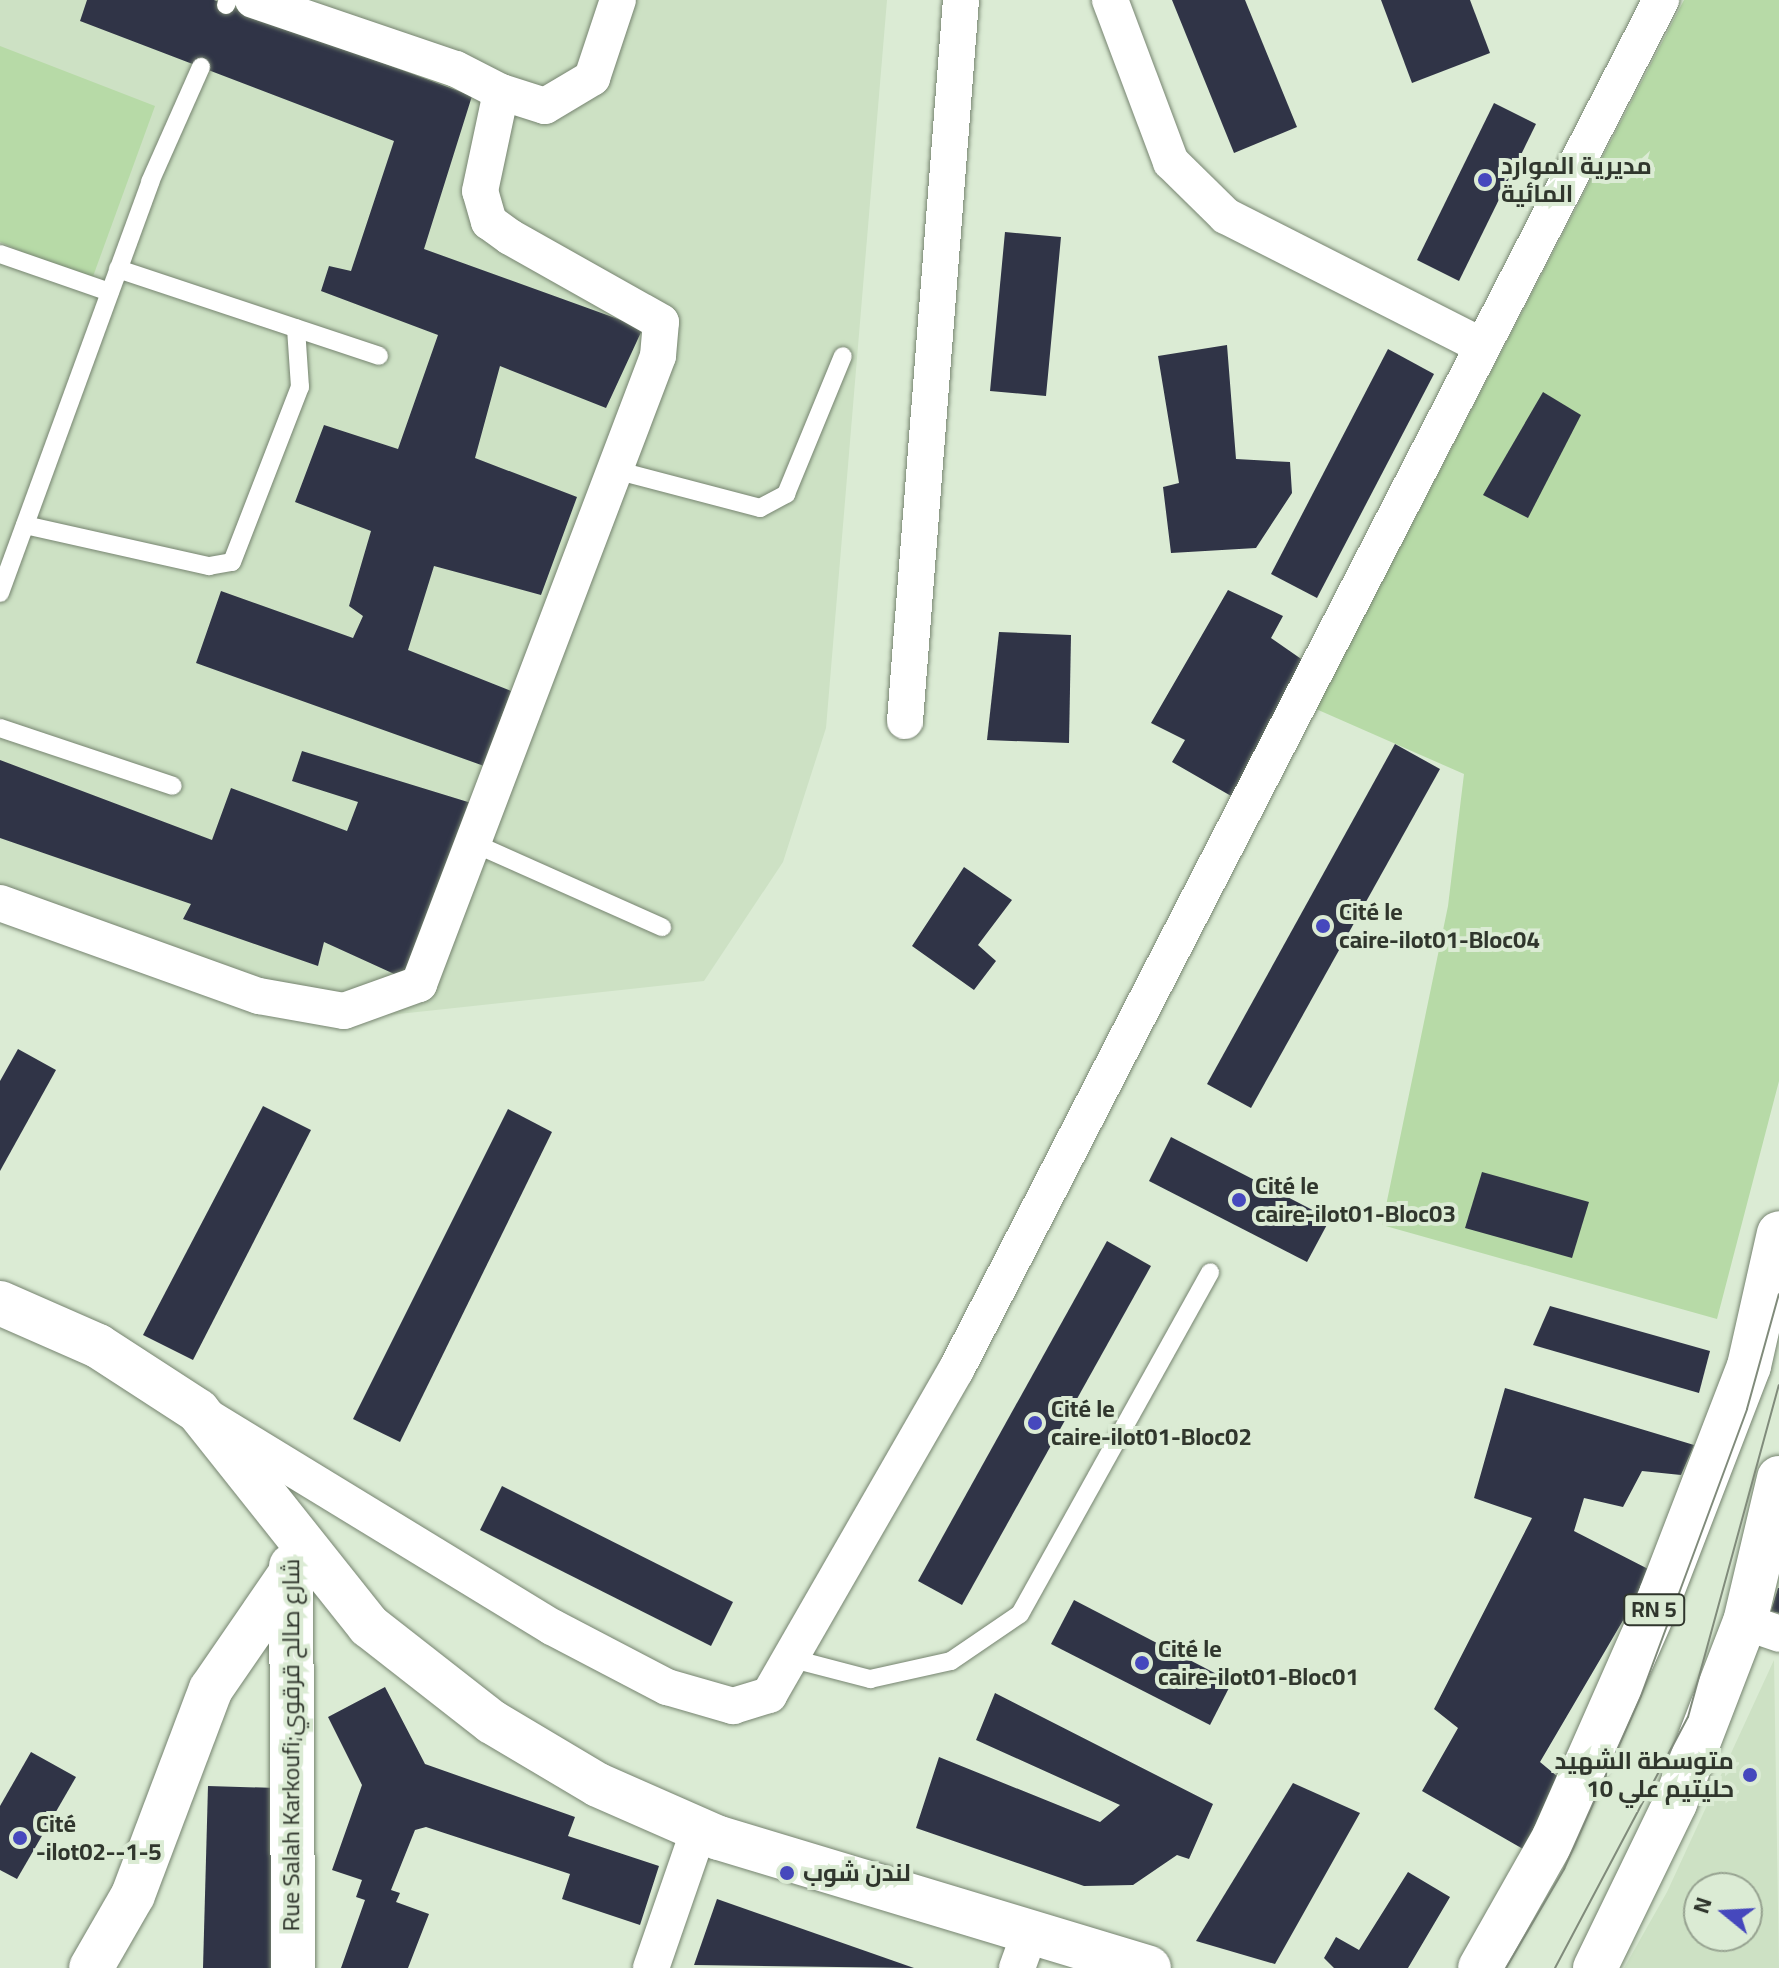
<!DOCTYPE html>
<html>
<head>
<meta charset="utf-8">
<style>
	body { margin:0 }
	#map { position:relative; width:1779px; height:1968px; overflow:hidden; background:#dbebd4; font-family:Georgia,Cairo,serif }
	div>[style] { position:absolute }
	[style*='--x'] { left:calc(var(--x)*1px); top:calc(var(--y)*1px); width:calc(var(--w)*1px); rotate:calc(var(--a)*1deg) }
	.built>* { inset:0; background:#cde1c4 }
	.green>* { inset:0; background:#b7daa7 }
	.building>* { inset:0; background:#303447 }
	.roads { filter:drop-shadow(0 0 2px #768470) drop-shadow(0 0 2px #768470) }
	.service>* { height:18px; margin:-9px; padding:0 9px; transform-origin:9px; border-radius:9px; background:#fff }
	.minor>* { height:36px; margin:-18px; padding:0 18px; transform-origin:18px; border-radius:18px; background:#fff }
	.tertiary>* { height:44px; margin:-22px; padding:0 22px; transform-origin:22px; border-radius:22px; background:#fff }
	.primary>* { height:44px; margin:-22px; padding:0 22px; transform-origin:22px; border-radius:22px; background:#fff }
	.tram>* { height:2px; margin:-1px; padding:0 1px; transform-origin:1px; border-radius:1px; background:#808b7b }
	.dots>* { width:22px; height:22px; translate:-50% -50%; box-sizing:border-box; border:4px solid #dbebd4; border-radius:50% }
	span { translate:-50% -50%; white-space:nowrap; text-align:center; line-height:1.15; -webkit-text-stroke:8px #dbebd4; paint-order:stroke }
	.shield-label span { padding:2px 6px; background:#dbebd4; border:2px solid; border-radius:6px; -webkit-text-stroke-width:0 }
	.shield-label { font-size:22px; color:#30362d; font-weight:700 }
	.poi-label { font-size:24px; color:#30362d; font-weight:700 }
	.left { translate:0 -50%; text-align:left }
	.right { translate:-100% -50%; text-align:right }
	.street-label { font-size:24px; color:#30362d }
	.north { position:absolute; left:1683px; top:1872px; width:80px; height:80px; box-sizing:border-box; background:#dbebd4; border:2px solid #97a391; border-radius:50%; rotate:288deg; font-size:22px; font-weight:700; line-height:32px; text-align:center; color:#30362d }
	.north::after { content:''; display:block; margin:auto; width:28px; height:36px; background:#4648bd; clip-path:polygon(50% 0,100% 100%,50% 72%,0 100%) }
</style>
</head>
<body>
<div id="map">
	<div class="built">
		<i style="clip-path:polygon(0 0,887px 0,826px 728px,783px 862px,704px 981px,334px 1021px,0 921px)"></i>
		<i style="clip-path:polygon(evenodd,1774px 1660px,1779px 1968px,1624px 1968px,1667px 1892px,1774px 1660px,1747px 1888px,1747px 1936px,1699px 1936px,1699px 1888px,1747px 1888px)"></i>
	</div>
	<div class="green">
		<i style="clip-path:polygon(1684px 0,1779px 0,1779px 1081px,1717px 1319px,1382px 1225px,1448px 906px,1464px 774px,1316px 709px)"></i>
		<i style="clip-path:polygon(0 46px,155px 106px,91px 282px,0 242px)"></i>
	</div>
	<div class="building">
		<i style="clip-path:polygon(87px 0,214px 0,472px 96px,424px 249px,643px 328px,606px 408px,500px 366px,475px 458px,577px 497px,541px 595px,434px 566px,408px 650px,511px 691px,484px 766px,196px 663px,221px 591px,353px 638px,363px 616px,349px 606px,371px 531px,295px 502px,324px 425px,398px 449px,438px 335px,321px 291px,329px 266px,351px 271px,394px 141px,80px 21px)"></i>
		<i style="clip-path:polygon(1172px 0,1245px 0,1297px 127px,1234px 153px)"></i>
		<i style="clip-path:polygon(1381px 0,1470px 0,1490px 53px,1412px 83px)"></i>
		<i style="clip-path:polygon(1494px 103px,1536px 124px,1459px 281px,1417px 260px)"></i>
		<i style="clip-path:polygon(1005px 232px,1061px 237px,1046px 396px,990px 391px)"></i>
		<i style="clip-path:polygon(1227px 345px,1236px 459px,1290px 462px,1292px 493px,1256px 548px,1171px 553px,1163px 487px,1179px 483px,1158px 356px)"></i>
		<i style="clip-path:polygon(1388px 349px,1434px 374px,1317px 598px,1271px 574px)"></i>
		<i style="clip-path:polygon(1543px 392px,1581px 415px,1528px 518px,1483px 495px)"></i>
		<i style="clip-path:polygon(1228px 590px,1283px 616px,1271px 638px,1307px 663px,1245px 804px,1172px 762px,1185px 740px,1151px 723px)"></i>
		<i style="clip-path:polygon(999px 632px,1071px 635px,1069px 743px,987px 740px)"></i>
		<i style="clip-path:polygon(1395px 744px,1440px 769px,1251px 1108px,1207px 1084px)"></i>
		<i style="clip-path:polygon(302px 751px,481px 806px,414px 983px,324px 942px,318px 966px,183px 919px,191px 904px,0 838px,0 760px,212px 840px,231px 788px,347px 831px,358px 802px,292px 781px)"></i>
		<i style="clip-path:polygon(964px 867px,1012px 900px,978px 945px,996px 961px,974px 990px,912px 946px)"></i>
		<i style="clip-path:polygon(18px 1049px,56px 1070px,0 1171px,0 1081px)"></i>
		<i style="clip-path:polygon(263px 1106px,311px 1130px,193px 1360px,143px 1335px)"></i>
		<i style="clip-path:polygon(508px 1109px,552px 1132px,400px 1442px,353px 1419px)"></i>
		<i style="clip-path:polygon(1171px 1137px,1330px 1219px,1307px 1262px,1149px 1181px)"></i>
		<i style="clip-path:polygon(1482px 1172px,1589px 1202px,1572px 1258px,1465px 1228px)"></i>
		<i style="clip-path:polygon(1107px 1241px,1151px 1266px,962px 1605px,918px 1581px)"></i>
		<i style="clip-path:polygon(1550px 1306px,1710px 1351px,1699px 1393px,1533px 1345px)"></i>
		<i style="clip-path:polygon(1505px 1388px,1694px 1445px,1681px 1475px,1642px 1471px,1623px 1507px,1584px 1498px,1574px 1531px,1652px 1571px,1540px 1762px,1564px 1782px,1523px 1849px,1422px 1791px,1458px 1728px,1434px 1709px,1532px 1518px,1474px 1498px)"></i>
		<i style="clip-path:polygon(502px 1486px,733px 1602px,711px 1646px,480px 1530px)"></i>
		<i style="clip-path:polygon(1778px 1588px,1779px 1588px,1779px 1613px,1771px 1611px)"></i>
		<i style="clip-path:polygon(1074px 1600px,1232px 1682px,1210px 1725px,1051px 1644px)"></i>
		<i style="clip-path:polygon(385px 1687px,425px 1764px,575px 1817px,568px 1836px,659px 1866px,640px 1925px,562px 1899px,570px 1874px,426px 1827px,415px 1830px,391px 1890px,400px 1893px,396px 1902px,429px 1914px,408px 1968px,341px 1968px,365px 1900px,356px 1897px,362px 1880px,332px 1870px,362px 1785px,328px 1717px)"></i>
		<i style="clip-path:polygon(995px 1693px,1213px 1804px,1189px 1859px,1177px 1855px,1133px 1885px,1084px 1886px,916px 1828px,939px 1757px,1100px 1822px,1120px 1805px,976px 1740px)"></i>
		<i style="clip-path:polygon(31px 1752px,76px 1777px,17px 1879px,0 1870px,0 1806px)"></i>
		<i style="clip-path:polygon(1293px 1783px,1360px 1813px,1275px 1964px,1196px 1941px)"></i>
		<i style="clip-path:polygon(208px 1786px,277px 1788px,272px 1968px,203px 1968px)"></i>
		<i style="clip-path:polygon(1408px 1872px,1450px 1897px,1408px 1968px,1334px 1968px,1324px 1958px,1336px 1937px,1359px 1950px)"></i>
		<i style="clip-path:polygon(717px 1899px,914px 1968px,913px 1968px,694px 1965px)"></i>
	</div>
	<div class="roads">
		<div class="service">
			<i style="--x:226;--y:5;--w:5;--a:-68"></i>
			<i style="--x:0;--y:254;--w:116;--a:19.1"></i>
			<i style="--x:118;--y:269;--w:275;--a:18.4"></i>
			<i style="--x:619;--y:471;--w:146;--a:14.7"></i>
			<i style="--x:760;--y:508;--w:30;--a:-28"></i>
			<i style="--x:786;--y:494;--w:149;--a:-67.6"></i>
			<i style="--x:25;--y:525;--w:189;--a:12.6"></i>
			<i style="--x:209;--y:566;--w:23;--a:-10"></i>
			<i style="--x:232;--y:562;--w:188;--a:-68.8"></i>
			<i style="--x:300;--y:387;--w:59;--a:-93.9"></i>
			<i style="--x:0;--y:593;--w:438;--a:-69.9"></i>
			<i style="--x:150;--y:182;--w:126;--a:-66.1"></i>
			<i style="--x:0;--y:728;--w:182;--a:18.5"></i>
			<i style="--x:473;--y:843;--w:207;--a:24"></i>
			<i style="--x:793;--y:1659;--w:80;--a:14.6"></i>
			<i style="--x:870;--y:1679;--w:83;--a:-12.5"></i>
			<i style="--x:951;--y:1661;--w:83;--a:-34.3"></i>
			<i style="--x:1020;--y:1614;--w:391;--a:-60.9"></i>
		</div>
		<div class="minor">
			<i style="--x:253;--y:0;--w:214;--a:18.8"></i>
			<i style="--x:456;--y:69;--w:51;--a:27.1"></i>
			<i style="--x:1110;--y:0;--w:173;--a:69.4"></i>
			<i style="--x:1171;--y:162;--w:77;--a:44.5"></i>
			<i style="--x:1226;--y:216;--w:287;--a:26.9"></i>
			<i style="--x:905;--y:721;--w:723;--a:-85.56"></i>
			<i style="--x:0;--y:903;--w:275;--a:19.8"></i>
			<i style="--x:259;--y:996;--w:86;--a:10"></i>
			<i style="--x:344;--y:1011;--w:80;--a:-19.8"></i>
			<i style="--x:419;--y:984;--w:672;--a:-69.16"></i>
			<i style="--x:658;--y:356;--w:34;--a:-85"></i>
			<i style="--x:661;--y:322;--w:173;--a:-150.6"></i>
			<i style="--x:510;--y:237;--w:26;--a:-144"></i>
			<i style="--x:489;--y:222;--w:32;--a:-106"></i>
			<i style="--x:480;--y:191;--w:101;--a:-78"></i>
			<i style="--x:501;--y:92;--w:46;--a:17.7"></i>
			<i style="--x:545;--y:106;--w:55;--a:-30.8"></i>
			<i style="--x:592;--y:78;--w:82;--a:-71.6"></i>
			<i style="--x:211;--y:1419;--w:399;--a:31.4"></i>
			<i style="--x:552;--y:1627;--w:130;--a:27.6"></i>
			<i style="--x:667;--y:1687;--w:69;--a:16.1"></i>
			<i style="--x:733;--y:1706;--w:38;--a:-17"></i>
			<i style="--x:769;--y:1695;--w:375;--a:-60.1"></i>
			<i style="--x:956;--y:1370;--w:1541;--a:-62.77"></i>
			<i style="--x:1745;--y:1622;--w:36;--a:19"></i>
			<i style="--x:651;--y:1968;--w:147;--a:-70.9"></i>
			<i style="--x:1017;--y:1968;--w:38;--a:-70"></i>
		</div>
		<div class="tertiary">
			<i style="--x:0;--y:1303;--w:107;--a:23.7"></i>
			<i style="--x:98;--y:1346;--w:119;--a:33"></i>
			<i style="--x:198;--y:1411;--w:275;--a:51.5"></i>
			<i style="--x:369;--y:1626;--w:156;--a:38"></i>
			<i style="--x:492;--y:1722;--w:123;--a:30.7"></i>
			<i style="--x:598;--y:1785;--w:132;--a:23.7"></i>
			<i style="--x:719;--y:1838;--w:449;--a:16.8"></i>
			<i style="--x:291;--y:1566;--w:402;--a:89.7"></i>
			<i style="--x:91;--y:1968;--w:84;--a:-60.1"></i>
			<i style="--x:133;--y:1895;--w:220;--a:-69.3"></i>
			<i style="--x:211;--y:1689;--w:143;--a:-55.5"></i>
		</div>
		<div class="primary">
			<i style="--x:1480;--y:1968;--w:150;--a:-60.5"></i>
			<i style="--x:1554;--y:1837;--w:266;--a:-66.2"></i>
			<i style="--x:1661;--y:1594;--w:244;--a:-68.9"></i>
			<i style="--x:1749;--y:1366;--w:136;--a:-77.3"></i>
			<i style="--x:1595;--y:1968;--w:183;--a:-64.1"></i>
			<i style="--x:1675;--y:1803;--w:194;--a:-68.9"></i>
			<i style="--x:1745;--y:1622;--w:148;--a:-76.7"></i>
		</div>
	</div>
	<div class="tram">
		<i style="--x:1506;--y:1968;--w:115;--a:-59.6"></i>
		<i style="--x:1564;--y:1869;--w:189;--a:-66"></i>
		<i style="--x:1641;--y:1696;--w:306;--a:-69.7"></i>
		<i style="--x:1747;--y:1409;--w:119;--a:-74.5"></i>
		<i style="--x:1555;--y:1968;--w:284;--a:-62.1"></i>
		<i style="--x:1688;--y:1717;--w:344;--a:-74.7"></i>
	</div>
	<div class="dots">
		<i style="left:1485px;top:180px;background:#4648bd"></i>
		<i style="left:1323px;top:926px;background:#4648bd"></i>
		<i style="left:1239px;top:1200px;background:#4648bd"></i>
		<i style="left:1035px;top:1423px;background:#4648bd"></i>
		<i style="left:1142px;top:1663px;background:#4648bd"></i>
		<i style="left:1750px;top:1775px;background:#4648bd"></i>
		<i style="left:20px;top:1838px;background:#4648bd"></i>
		<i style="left:787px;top:1873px;background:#4648bd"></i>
	</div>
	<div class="shield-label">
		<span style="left:1654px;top:1610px">RN 5</span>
	</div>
	<div class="poi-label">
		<span class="left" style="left:1501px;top:180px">مديرية الموارد<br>المائية</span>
		<span class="left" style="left:1339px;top:926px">Cité le<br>caire-ilot01-Bloc04</span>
		<span class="left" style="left:1255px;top:1200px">Cité le<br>caire-ilot01-Bloc03</span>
		<span class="left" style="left:1051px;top:1423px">Cité le<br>caire-ilot01-Bloc02</span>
		<span class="left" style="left:1158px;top:1663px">Cité le<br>caire-ilot01-Bloc01</span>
		<span class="right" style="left:1734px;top:1775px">متوسطة الشهيد<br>حليتيم علي 10</span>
		<span class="left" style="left:36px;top:1838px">Cité<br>-ilot02--1-5</span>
		<span class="left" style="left:803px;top:1873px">لندن شوب</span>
	</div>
	<div class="street-label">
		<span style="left:291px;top:1745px;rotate:-90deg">Rue Salah Karkoufi;شارع صالح قرقوي</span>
	</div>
	<div class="north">N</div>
</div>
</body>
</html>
